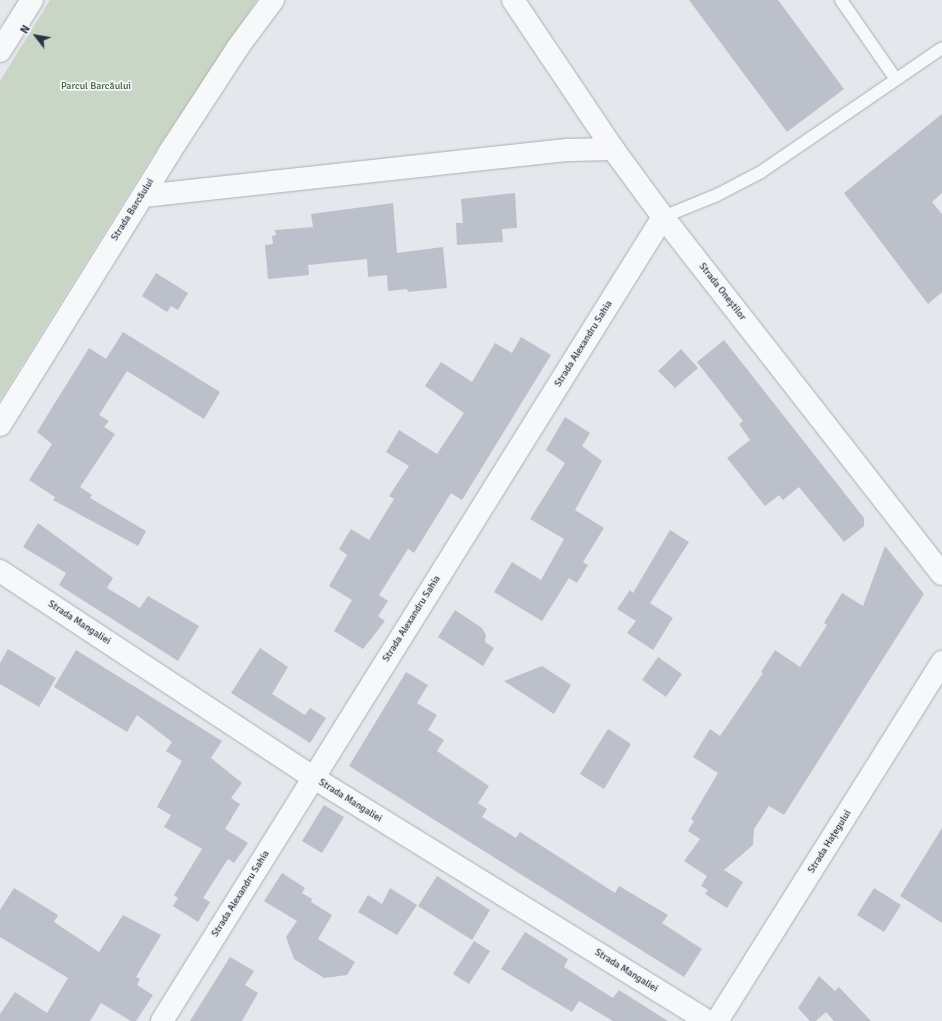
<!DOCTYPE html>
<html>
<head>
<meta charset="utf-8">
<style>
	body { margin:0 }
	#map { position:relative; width:942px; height:1021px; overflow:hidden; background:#e4e7ec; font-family:Signika,sans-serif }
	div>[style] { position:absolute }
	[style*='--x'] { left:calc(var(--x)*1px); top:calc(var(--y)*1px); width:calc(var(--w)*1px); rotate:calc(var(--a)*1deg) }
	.green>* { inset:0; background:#c9d6c5 }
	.building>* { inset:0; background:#bbc0ca }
	.roads { filter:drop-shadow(0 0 1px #a9aeb7) drop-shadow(0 0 1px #a9aeb7) }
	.service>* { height:12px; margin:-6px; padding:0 6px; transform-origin:6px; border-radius:6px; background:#f7f8fa }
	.minor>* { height:22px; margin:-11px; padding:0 11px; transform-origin:11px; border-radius:11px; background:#f7f8fa }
	.tertiary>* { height:22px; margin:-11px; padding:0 11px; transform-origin:11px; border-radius:11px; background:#f7f8fa }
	span { translate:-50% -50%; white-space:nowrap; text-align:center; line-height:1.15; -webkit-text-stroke:3.5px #f4f6f9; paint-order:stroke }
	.park-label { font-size:10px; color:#3f6138 }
	.street-label { font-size:10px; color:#2b3445 }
	.north { position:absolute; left:16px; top:16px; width:40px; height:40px; -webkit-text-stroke:3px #f4f6f9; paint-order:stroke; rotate:301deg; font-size:11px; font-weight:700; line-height:16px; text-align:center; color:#2b3445 }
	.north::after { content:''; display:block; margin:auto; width:14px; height:18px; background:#2b3445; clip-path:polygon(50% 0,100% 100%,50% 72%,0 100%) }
</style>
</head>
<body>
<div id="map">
	<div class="green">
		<i style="clip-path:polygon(50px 0,257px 0,151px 158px,0 400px,0 81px)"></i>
	</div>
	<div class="building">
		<i style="clip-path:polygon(689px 0,778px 0,844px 89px,787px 132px)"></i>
		<i style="clip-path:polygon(942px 114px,942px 193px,932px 202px,942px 214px,942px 292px,928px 304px,844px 193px)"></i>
		<i style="clip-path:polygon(515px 193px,517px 228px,502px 229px,503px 242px,457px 245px,456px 223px,463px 223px,461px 199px)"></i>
		<i style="clip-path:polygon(393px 203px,397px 253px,443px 247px,447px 288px,408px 292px,407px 289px,388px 291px,387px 275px,368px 277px,367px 259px,308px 265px,309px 275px,268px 279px,265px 245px,273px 244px,272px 236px,276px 235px,275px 230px,313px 227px,311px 214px)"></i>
		<i style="clip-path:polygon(156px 273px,188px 293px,178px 310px,171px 306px,167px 312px,142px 296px)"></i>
		<i style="clip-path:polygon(123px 332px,220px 392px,204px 419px,127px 371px,99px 415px,109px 421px,104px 427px,115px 434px,80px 487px,92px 495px,90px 498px,146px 531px,138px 546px,53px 500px,55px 497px,29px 480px,52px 444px,37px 432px,89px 348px,106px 359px)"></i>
		<i style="clip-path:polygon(521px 337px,551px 355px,462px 500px,451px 493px,414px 553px,408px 549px,379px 595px,388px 601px,378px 616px,385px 621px,363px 649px,334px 631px,352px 600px,329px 586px,347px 555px,339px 549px,351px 529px,369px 540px,394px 499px,389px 496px,409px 466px,386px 452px,399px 430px,437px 454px,464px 413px,425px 386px,441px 362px,472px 382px,495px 343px,512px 353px)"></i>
		<i style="clip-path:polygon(724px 340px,864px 518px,864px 526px,844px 542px,799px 487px,783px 500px,779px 495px,765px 506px,727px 458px,750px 440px,739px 424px,743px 421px,697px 362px)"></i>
		<i style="clip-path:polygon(681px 349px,698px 368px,675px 388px,658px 371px)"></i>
		<i style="clip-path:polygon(565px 417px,590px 433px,582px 446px,602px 461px,575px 510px,604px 528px,583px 562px,588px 565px,577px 583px,569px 578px,542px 621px,494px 592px,512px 562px,541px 580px,564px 539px,530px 519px,565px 463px,546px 450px)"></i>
		<i style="clip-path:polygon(38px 523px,113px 578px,107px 588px,140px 608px,148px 596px,199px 626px,178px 661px,59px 585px,66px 573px,23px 547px)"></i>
		<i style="clip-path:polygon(670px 530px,689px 542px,650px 603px,673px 618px,653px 650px,627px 633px,636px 621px,617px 609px,630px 590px,633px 593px)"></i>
		<i style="clip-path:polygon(885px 546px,924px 594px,784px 815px,769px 806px,754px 829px,753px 845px,724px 870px,743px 882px,727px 908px,705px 894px,708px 890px,701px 886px,707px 876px,684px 861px,700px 839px,688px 831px,694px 821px,691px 819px,718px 773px,693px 757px,710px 729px,720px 736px,763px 673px,761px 672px,775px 650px,800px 667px,827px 625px,824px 623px,842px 593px,863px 606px)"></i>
		<i style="clip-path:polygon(455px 610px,482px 628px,486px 635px,485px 642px,494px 648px,483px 666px,438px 637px)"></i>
		<i style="clip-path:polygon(260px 648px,288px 667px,272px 694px,305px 715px,310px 708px,326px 718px,310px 743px,231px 693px)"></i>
		<i style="clip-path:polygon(8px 649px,56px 678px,39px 707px,0 684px,0 663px)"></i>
		<i style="clip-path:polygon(76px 650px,222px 741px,211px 758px,242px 783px,231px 798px,240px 804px,225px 829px,248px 843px,234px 863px,228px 859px,203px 898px,210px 902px,198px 922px,173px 906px,178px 898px,174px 895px,202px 849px,164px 827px,171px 815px,157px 807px,182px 761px,166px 751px,172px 742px,137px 715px,127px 732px,54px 687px)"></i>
		<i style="clip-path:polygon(658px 657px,682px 674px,666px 697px,642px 680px)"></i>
		<i style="clip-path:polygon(542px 666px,571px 685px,554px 714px,504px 681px)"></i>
		<i style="clip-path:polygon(406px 672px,428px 685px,417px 703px,437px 715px,428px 730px,444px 740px,437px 751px,489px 786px,478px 803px,487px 809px,482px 817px,516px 838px,520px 832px,615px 893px,619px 886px,668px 915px,662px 923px,702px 949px,684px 977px,349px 766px)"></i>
		<i style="clip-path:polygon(608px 729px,631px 744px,604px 789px,580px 774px)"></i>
		<i style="clip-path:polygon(324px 805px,344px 817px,322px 853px,302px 841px)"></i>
		<i style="clip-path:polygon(942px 828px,942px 923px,900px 896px)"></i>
		<i style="clip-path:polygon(282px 873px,305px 888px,302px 893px,312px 899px,311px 902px,332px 915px,318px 939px,355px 962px,347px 975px,324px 978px,294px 959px,286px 937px,297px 921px,264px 901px)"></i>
		<i style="clip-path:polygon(437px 876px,490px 910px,472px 940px,418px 906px)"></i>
		<i style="clip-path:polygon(14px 888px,58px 915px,54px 922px,99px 952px,123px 915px,161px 935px,136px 977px,140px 979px,137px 985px,153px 995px,136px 1021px,131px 1021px,101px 1003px,90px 1021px,0 1021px,0 1014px,15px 992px,47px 1013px,68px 978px,0 937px,0 910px)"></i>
		<i style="clip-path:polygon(390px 888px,417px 905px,397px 935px,358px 912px,368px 895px,382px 904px)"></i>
		<i style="clip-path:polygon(874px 888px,901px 905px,884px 932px,857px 915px)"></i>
		<i style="clip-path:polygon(525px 932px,568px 959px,564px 967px,613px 998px,619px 990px,668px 1021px,613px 1021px,579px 1001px,572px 1012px,501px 969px)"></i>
		<i style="clip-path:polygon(474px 941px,490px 951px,469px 984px,453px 974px)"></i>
		<i style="clip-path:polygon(230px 957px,254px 971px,245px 985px,258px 993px,242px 1021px,190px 1021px)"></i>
		<i style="clip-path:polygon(819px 976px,835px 991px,839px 987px,871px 1021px,834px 1021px,826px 1012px,816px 1021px,810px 1021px,798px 1008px)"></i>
	</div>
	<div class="roads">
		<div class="service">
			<i style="--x:841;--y:0;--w:95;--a:55.3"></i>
			<i style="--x:663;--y:217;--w:58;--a:-22.2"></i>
			<i style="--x:717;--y:195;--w:50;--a:-27.6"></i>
			<i style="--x:761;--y:172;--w:219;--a:-34.4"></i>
		</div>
		<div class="minor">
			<i style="--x:0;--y:51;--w:60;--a:-57.9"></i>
			<i style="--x:143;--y:196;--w:428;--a:-6.2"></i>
			<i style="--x:569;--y:150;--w:44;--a:-1.3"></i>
			<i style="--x:0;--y:571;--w:376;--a:33.4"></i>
			<i style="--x:314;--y:778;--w:462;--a:31.7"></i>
			<i style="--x:162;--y:1021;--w:947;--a:-58.07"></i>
			<i style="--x:717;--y:1021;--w:424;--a:-57.9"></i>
		</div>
		<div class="tertiary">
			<i style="--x:513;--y:0;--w:179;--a:56.1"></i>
			<i style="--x:613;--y:149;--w:84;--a:53.7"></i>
			<i style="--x:663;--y:217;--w:453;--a:52"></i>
			<i style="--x:0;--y:425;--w:320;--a:-58.1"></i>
			<i style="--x:169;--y:153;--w:126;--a:-56.9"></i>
			<i style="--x:238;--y:47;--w:59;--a:-53.3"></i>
		</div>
	</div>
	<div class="park-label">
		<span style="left:96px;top:87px">Parcul Barcăului</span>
	</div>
	<div class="street-label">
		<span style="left:133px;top:210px;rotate:-58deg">Strada Barcăului</span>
		<span style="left:722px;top:292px;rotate:52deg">Strada Oneștilor</span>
		<span style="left:584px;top:344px;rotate:-58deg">Strada Alexandru Sahia</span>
		<span style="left:412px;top:619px;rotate:-58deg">Strada Alexandru Sahia</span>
		<span style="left:79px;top:623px;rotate:33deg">Strada Mangaliei</span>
		<span style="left:350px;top:801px;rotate:32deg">Strada Mangaliei</span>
		<span style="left:830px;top:842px;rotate:-58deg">Strada Hațegului</span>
		<span style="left:241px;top:894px;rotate:-58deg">Strada Alexandru Sahia</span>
		<span style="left:626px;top:971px;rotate:32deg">Strada Mangaliei</span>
	</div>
	<div class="north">N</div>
</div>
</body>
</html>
